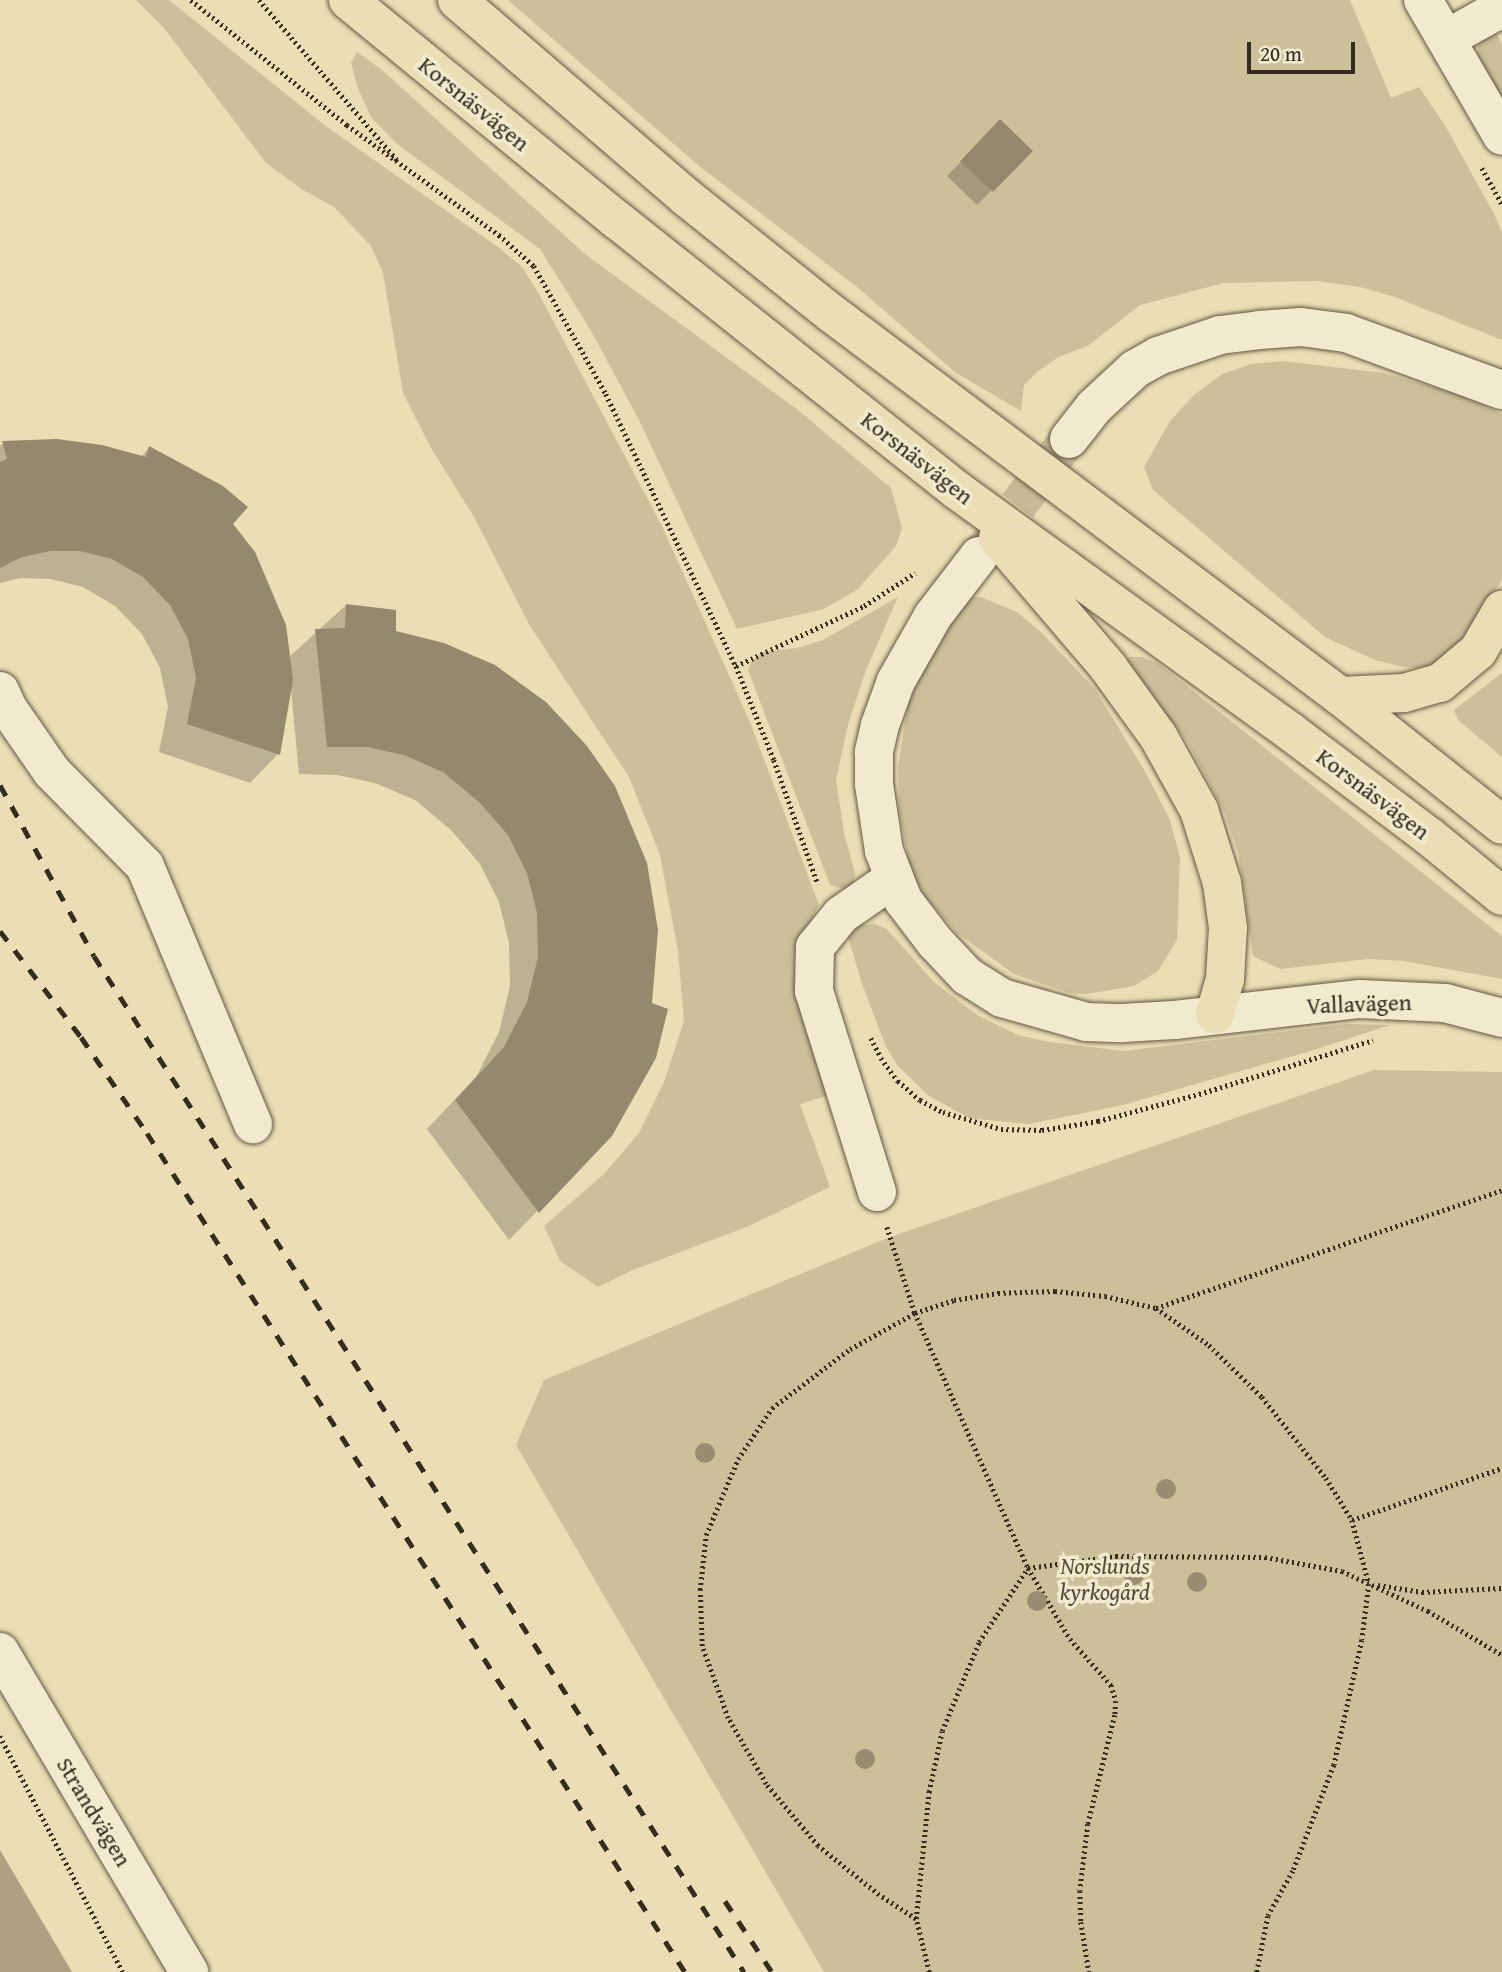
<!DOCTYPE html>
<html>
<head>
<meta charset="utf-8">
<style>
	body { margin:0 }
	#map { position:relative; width:1502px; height:1972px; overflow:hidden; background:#ebdeb4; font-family:"Gentium Book Plus",serif }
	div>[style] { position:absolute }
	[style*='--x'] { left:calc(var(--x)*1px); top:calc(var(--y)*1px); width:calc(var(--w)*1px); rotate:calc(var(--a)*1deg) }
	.green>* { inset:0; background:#ccc09b }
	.water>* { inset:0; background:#ada182 }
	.shadow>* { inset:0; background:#0003 }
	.building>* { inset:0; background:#94896d }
	.minor-tunnel>* { height:38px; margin-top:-19px; transform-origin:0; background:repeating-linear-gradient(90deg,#c7ba96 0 38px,transparent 0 57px) }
	.path>* { height:4.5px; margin-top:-2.25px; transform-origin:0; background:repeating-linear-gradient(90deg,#352c20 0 2px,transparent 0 5.5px) }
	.roads { filter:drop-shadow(0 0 2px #625845) drop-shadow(0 0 2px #625845) }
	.minor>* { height:38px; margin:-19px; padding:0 19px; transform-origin:19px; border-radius:19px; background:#f2eace }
	.major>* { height:38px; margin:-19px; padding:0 19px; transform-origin:19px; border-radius:19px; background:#ebdeb4 }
	.rail>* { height:5px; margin-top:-2.5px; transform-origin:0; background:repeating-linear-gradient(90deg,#352c20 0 12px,transparent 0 24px) }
	.trees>* { width:20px; height:20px; margin:-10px; border-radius:50%; background:#978d70 }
	span { translate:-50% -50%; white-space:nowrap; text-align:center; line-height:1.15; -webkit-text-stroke:7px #f2eace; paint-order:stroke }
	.street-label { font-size:23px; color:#352c20 }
	.park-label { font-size:23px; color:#534a39; font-style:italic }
	.scale { position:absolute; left:1247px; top:42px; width:108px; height:32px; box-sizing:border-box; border:4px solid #352c20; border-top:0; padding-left:9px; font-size:21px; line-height:24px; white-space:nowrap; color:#352c20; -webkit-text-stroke:5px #f2eace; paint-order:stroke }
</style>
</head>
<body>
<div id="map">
	<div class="green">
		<i style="clip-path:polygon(136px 0,169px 0,327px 127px,498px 247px,522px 267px,539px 294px,662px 526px,750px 722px,819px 905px,796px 950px,794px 965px,799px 992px,833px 1094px,800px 1104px,830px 1187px,749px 1226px,633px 1270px,598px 1287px,560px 1261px,544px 1226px,605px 1173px,639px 1133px,664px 1082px,684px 1021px,678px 951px,660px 855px,629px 777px,530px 626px,474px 517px,431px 448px,403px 393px,383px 273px,371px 246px,334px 207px,303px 190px,266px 163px,164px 28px)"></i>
		<i style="clip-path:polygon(evenodd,508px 0,1350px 0,1391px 98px,1419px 87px,1446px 127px,1494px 214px,1502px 232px,1502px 340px,1392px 296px,1360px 287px,1316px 281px,1224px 283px,1140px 305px,1089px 345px,1057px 358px,1037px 372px,1024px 385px,1021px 411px,956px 373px,857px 287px,699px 166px,508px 0,1000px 120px,1033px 151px,993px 192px,960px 160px,1000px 120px)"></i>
		<i style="clip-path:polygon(1494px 29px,1502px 44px,1502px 99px,1478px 58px,1478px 47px,1486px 33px)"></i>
		<i style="clip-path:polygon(357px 52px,381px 69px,585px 254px,798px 410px,891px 488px,902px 528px,896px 546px,857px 590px,824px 609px,737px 629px,639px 420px,590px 329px,540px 249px,397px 144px,371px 117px,357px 86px,351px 63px)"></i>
		<i style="clip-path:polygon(1282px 361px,1384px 373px,1458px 394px,1502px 414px,1502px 580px,1459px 645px,1431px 668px,1403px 667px,1375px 660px,1325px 637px,1153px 490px,1144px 467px,1170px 421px,1194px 395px,1222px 374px,1252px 364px)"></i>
		<i style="clip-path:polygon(898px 597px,866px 670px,848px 725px,836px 780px,844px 833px,855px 873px,854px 883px,845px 889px,830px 885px,748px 670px,751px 662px,762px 652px,797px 648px,823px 640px)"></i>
		<i style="clip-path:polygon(973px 597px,981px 597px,1017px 612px,1042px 633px,1095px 689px,1146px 773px,1170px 820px,1180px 858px,1177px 940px,1158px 971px,1134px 986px,1087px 994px,1069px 993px,1014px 974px,957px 933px,925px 897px,912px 876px,899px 810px,898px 768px,909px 696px,950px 607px)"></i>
		<i style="clip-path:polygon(1128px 657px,1142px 657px,1159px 664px,1502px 936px,1502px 979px,1404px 961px,1368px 959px,1280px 969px,1253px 956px,1239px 856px,1225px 814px,1187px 741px,1126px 665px)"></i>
		<i style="clip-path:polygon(1502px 673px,1502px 757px,1458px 720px,1454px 710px)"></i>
		<i style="clip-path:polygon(875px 924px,887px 929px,934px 982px,977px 1015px,1018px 1035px,1049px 1042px,1123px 1051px,1346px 1024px,1390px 1025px,1314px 1050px,1123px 1105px,1029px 1124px,969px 1118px,929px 1096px,898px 1066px,886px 1047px,862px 984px,847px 933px,857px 925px)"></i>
		<i style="clip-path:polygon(1374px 1070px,1502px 1072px,1502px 1972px,824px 1972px,516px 1445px,544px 1380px,890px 1237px)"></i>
	</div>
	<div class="water">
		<i style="clip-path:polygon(0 1850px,72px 1972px,0 1972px)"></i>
	</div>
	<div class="shadow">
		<i style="clip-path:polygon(1000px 122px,1031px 151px,977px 205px,947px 176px)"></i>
		<i style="clip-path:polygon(57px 441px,141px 457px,149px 448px,231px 524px,288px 658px,346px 605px,394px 632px,494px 666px,611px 1135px,509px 1240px,427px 1129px,476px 1077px,499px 1032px,510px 986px,509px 943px,499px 902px,480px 864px,451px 830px,415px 800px,375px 783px,337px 775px,299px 774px,291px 689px,278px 754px,250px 783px,159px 752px,168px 707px,160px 668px,142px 634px,115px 606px,83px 587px,51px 579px,21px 578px,0 583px,0 445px)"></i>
	</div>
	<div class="building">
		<i style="clip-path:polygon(1000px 119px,1033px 151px,993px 192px,960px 161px)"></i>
		<i style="clip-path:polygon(57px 439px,102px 445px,146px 457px,149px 446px,223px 486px,248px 507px,233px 524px,255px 552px,286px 625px,293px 680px,280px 755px,187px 724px,196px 678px,188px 639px,170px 605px,143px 577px,112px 559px,80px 551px,51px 551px,22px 557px,0 568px,0 462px,7px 459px,2px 441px)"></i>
		<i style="clip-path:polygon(346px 604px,396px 610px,396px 631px,444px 643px,495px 665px,546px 702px,587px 746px,615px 786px,647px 863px,658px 930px,652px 1003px,668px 1009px,656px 1058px,612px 1136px,539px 1213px,455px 1100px,504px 1047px,527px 1002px,538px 957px,537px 913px,527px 873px,508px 835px,479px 802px,443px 772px,404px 755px,367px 747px,327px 747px,315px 629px,345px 628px)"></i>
	</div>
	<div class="minor-tunnel">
		<i style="--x:983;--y:551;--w:141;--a:-52.5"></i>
	</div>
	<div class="path">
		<i style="--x:191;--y:0;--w:200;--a:38.7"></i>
		<i style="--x:347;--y:125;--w:188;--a:35.9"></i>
		<i style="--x:499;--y:235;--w:47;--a:41.5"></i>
		<i style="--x:534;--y:266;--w:147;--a:60.6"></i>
		<i style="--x:606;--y:394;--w:301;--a:64.5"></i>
		<i style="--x:736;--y:666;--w:101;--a:68"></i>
		<i style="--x:774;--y:760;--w:132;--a:70.5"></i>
		<i style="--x:259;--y:0;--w:211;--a:49.2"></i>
		<i style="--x:1482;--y:168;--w:41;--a:60.9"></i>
		<i style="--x:736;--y:666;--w:141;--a:-25.1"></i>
		<i style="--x:864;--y:606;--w:61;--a:-32.9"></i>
		<i style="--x:871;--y:1038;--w:22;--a:63"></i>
		<i style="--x:881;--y:1058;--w:29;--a:54"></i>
		<i style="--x:898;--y:1081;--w:29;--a:41"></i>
		<i style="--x:920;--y:1100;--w:26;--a:28"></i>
		<i style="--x:943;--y:1112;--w:60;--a:16.3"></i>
		<i style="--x:1001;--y:1129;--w:41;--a:1.4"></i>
		<i style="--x:1042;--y:1130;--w:57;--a:-9.1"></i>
		<i style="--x:1098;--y:1121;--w:105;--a:-15"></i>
		<i style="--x:1199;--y:1094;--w:182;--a:-17.2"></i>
		<i style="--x:887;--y:1227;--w:90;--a:72"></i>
		<i style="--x:915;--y:1313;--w:279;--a:66.1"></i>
		<i style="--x:1028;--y:1568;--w:82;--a:59.4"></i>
		<i style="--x:1070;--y:1639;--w:62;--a:48.3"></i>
		<i style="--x:1111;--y:1685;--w:17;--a:73"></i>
		<i style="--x:1116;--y:1701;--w:14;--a:94"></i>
		<i style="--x:1115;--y:1715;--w:112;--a:103.9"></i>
		<i style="--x:1088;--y:1824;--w:67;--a:96.8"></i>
		<i style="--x:1080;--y:1891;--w:31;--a:88"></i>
		<i style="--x:1081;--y:1922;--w:51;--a:80.9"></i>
		<i style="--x:1156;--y:1308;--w:366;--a:-18.8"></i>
		<i style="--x:1352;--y:1520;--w:159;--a:-19.1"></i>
		<i style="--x:1378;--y:1585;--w:45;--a:9"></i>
		<i style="--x:1422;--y:1592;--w:80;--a:-2.9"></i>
		<i style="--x:0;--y:1736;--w:266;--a:62.5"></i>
		<i style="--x:916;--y:1919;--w:44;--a:-147"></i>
		<i style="--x:879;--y:1895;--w:78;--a:-141.2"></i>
		<i style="--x:818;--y:1846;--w:81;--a:-130"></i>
		<i style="--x:766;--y:1784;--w:76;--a:-119.9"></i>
		<i style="--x:728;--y:1718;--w:77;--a:-109.9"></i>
		<i style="--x:702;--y:1646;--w:56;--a:-92"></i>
		<i style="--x:700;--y:1590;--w:55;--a:-83.8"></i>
		<i style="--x:706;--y:1535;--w:82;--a:-67.2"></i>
		<i style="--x:738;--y:1459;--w:61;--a:-56.3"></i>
		<i style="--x:772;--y:1408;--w:98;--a:-37.1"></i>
		<i style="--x:850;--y:1349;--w:74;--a:-29"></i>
		<i style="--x:915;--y:1313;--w:41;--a:-18.4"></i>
		<i style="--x:954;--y:1300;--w:45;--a:-9"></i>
		<i style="--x:998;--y:1293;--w:57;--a:-2"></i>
		<i style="--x:1055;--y:1291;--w:50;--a:5.7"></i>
		<i style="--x:1105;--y:1296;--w:52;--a:13.2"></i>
		<i style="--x:1156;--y:1308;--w:65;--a:34.9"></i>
		<i style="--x:1209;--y:1345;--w:74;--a:44.5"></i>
		<i style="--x:1262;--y:1397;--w:103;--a:51.7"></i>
		<i style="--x:1326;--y:1478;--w:49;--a:58.2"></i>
		<i style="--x:1352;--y:1520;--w:66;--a:75.1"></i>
		<i style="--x:1369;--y:1584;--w:56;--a:97.1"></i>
		<i style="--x:1362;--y:1640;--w:128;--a:102.6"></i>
		<i style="--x:1334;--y:1765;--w:114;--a:111.1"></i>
		<i style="--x:1293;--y:1871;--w:51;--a:119.1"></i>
		<i style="--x:1268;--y:1916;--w:57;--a:101.1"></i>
		<i style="--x:929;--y:1972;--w:55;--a:-103.8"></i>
		<i style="--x:916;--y:1919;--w:128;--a:-84.2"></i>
		<i style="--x:929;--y:1792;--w:62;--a:-78"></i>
		<i style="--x:942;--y:1731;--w:96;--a:-67.4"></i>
		<i style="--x:979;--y:1642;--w:89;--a:-56.5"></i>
		<i style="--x:1028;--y:1568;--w:89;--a:-7.8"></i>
		<i style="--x:1116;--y:1556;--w:149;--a:0.4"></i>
		<i style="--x:1265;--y:1557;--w:78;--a:10.3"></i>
		<i style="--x:1342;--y:1571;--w:95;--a:24.9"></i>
		<i style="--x:1428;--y:1611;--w:86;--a:30.7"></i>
	</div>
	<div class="roads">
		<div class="minor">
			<i style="--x:1423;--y:0;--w:157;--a:59.8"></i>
			<i style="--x:1446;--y:39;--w:64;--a:-29"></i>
			<i style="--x:1069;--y:439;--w:41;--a:-52"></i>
			<i style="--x:1094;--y:407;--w:56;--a:-42.8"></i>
			<i style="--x:1135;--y:369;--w:26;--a:-29"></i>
			<i style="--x:1158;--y:356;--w:65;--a:-18.7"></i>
			<i style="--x:1220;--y:335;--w:39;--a:-7"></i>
			<i style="--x:1259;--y:330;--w:42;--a:-4.1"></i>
			<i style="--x:1301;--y:327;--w:45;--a:7.6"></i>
			<i style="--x:1346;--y:333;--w:166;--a:20.1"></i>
			<i style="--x:979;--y:556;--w:76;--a:127.5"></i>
			<i style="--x:933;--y:616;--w:75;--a:119.6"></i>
			<i style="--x:896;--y:681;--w:47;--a:110"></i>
			<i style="--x:880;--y:725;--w:28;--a:103"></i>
			<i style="--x:874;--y:752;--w:32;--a:90"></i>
			<i style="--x:874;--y:784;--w:68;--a:81.5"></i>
			<i style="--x:884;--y:851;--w:53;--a:68.8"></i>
			<i style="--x:903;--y:900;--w:53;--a:52.7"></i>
			<i style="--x:935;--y:942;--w:47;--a:46.7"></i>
			<i style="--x:967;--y:976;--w:41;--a:32.2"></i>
			<i style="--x:1002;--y:998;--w:87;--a:15.9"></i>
			<i style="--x:1086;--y:1022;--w:36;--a:2"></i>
			<i style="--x:1122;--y:1023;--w:53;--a:-3.2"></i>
			<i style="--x:1175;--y:1020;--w:186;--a:-6.5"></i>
			<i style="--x:1360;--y:999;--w:85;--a:2.7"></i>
			<i style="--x:1445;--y:1003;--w:59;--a:14.7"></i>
			<i style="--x:0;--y:691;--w:17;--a:66"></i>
			<i style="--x:7;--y:707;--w:79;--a:55.3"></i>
			<i style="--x:52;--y:772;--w:132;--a:45.3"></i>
			<i style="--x:145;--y:866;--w:280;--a:67.3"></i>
			<i style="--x:877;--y:1192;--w:211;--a:-107.4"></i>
			<i style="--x:814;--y:991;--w:44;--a:-88.7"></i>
			<i style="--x:815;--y:947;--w:41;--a:-50.9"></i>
			<i style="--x:841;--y:915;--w:65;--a:-34.9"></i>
			<i style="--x:0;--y:1652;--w:372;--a:59.4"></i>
		</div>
		<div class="major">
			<i style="--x:348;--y:0;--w:348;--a:39.3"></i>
			<i style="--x:617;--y:220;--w:436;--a:38.5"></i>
			<i style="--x:958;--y:491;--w:411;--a:35.9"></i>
			<i style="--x:1291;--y:732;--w:174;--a:37.1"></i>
			<i style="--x:1430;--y:837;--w:93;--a:39.3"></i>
			<i style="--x:457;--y:0;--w:302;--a:40.7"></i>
			<i style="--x:686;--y:197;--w:186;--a:38.7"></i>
			<i style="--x:831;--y:313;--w:637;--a:36.96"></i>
			<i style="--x:1340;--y:696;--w:207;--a:38.5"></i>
			<i style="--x:998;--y:538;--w:170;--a:49.5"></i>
			<i style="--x:1108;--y:667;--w:85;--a:54.1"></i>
			<i style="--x:1158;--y:736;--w:85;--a:61"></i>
			<i style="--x:1199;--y:810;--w:77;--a:72.5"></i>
			<i style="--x:1222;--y:883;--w:45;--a:82.4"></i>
			<i style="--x:1228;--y:928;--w:51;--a:93.4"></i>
			<i style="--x:1225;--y:979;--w:37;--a:106"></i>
			<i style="--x:1340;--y:696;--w:64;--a:-2.7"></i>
			<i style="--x:1404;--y:693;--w:37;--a:-16"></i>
			<i style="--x:1440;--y:683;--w:50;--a:-40.1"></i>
			<i style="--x:1478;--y:651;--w:48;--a:-59.7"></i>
		</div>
	</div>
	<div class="rail">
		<i style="--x:0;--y:785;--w:195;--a:61.2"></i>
		<i style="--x:94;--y:956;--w:1206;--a:57.39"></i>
		<i style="--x:0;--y:931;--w:133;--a:52.6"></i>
		<i style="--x:81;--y:1037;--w:116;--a:55.5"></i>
		<i style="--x:147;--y:1133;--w:997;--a:57.33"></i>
		<i style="--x:725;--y:1901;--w:85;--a:56.5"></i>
	</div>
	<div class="trees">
		<i style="left:705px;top:1453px"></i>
		<i style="left:1166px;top:1489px"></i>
		<i style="left:1134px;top:1575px"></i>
		<i style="left:1197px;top:1582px"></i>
		<i style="left:1037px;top:1601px"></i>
		<i style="left:865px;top:1759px"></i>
	</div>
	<div class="street-label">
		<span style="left:474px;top:104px;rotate:39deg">Korsnäsvägen</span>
		<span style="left:917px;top:458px;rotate:38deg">Korsnäsvägen</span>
		<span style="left:1373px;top:794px;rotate:37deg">Korsnäsvägen</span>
		<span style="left:1359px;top:1004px;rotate:-2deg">Vallavägen</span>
		<span style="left:94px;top:1812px;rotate:59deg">Strandvägen</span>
	</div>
	<div class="park-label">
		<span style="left:1105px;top:1579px">Norslunds<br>kyrkogård</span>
	</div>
	<div class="scale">20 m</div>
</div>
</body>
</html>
